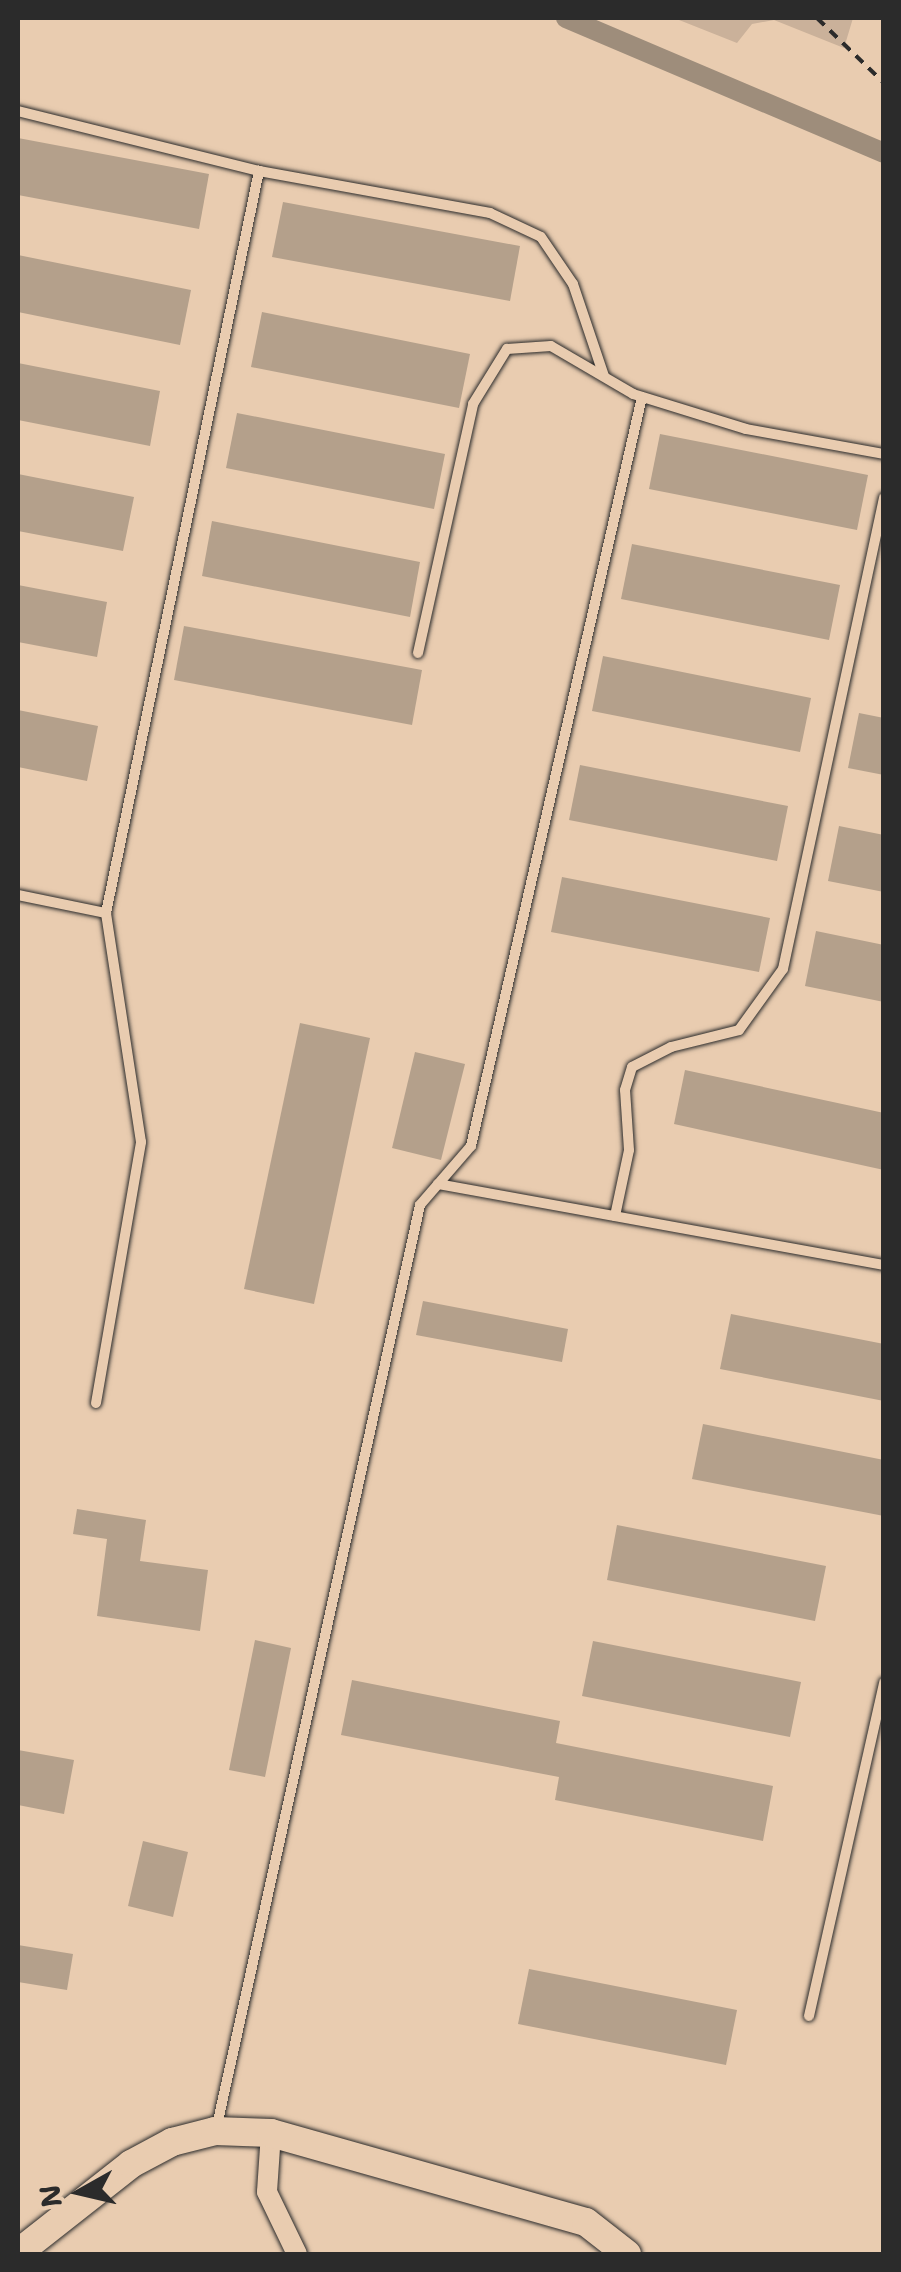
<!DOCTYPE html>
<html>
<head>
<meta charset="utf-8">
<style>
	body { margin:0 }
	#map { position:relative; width:901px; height:2272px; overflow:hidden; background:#e9ccb0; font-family:"Shantell Sans",sans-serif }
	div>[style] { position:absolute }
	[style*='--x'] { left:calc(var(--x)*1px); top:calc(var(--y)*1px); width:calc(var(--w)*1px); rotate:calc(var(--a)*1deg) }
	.green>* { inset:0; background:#cab19a }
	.canal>* { height:20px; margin:-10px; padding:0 10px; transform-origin:10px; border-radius:10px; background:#9e8d7b }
	.building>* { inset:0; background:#b4a08b }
	.path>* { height:4px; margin-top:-2px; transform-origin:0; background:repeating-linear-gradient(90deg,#2b2b2b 0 10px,transparent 0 18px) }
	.roads { filter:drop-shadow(0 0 2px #2b2b2b) drop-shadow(0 0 2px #2b2b2b) }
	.lane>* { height:10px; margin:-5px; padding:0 5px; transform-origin:5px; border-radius:5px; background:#e9ccb0 }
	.street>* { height:20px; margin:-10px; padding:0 10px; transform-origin:10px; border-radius:10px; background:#e9ccb0 }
	.secondary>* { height:28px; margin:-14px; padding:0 14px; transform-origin:14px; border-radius:14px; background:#e9ccb0 }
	span { translate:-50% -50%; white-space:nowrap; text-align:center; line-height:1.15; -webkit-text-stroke:10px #e9ccb0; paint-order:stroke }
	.frame { position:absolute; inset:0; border:20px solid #2b2b2b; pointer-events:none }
	.north { position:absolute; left:30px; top:2142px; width:100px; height:100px; -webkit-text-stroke:8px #e9ccb0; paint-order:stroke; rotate:262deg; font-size:28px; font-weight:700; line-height:40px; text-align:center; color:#2b2b2b }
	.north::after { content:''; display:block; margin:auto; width:35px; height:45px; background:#2b2b2b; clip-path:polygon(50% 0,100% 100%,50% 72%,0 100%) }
</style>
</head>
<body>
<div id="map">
	<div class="green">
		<i style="clip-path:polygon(674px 18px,853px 18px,844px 48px,774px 20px,752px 24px,737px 43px)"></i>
	</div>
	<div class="canal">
		<i style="--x:566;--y:18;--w:345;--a:23"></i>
	</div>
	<div class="building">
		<i style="clip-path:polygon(18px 138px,209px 174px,199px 229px,18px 195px)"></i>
		<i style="clip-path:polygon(283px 202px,520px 246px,510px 301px,272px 257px)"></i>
		<i style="clip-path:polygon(18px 255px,191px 290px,180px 345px,18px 312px)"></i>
		<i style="clip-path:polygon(262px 312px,470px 354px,459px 408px,251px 367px)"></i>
		<i style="clip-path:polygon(18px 363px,160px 391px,150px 446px,18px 420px)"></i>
		<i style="clip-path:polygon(237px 413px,445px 454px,434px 509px,226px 468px)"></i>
		<i style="clip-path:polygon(660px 434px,868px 475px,857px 530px,649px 489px)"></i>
		<i style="clip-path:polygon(18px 474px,134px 497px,123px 551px,18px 531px)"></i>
		<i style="clip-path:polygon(212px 521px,420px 562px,410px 617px,202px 576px)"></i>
		<i style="clip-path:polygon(632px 544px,840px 585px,829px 640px,621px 599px)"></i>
		<i style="clip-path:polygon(18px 585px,107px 602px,97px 657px,18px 642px)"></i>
		<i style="clip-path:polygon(184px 626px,422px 670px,412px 725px,174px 680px)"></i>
		<i style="clip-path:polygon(603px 656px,811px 698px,800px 752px,592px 711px)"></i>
		<i style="clip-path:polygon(18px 710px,98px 726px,87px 781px,18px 767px)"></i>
		<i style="clip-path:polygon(859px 713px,884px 718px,884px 775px,848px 768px)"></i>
		<i style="clip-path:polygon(580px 765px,788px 806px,777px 861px,569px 820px)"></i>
		<i style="clip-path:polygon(839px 826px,884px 835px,884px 892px,828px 881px)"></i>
		<i style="clip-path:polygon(562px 877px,770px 918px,759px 972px,551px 932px)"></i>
		<i style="clip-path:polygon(816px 931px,884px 945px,884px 1002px,805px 986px)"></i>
		<i style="clip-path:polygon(300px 1023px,370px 1038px,314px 1304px,244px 1289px)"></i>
		<i style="clip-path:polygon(415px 1052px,465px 1064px,441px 1160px,392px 1148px)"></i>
		<i style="clip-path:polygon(685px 1070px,884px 1113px,884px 1170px,674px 1124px)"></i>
		<i style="clip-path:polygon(423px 1301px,568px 1329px,562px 1362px,416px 1335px)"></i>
		<i style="clip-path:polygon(731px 1314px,884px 1344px,884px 1401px,720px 1369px)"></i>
		<i style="clip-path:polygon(703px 1424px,884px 1460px,884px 1516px,692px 1479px)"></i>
		<i style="clip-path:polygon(77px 1509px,146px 1520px,140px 1561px,208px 1570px,200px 1631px,97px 1616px,107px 1539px,73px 1534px)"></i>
		<i style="clip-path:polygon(617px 1525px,826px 1566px,815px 1621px,607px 1580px)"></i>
		<i style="clip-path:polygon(255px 1640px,291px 1648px,265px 1777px,229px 1770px)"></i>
		<i style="clip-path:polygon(593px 1641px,801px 1682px,790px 1737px,582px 1696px)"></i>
		<i style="clip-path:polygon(352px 1680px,560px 1721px,556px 1743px,773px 1786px,763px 1841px,555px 1800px,559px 1777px,341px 1735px)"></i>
		<i style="clip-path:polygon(18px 1750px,74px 1760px,64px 1814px,18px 1805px)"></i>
		<i style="clip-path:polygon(143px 1841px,188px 1852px,173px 1917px,128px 1906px)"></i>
		<i style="clip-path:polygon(18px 1945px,73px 1954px,67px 1990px,18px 1982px)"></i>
		<i style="clip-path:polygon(529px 1969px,737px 2010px,726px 2065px,518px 2024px)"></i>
	</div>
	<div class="path">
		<i style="--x:817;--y:18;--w:93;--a:44.1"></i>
	</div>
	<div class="roads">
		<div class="lane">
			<i style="--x:18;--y:111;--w:248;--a:14"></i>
			<i style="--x:259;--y:171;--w:235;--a:10.3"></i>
			<i style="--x:490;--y:213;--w:56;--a:25.2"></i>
			<i style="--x:541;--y:237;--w:57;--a:55.8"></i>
			<i style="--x:573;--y:284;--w:97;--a:71.4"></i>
			<i style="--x:418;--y:653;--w:255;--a:-77.5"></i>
			<i style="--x:473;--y:404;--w:65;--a:-58.3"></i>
			<i style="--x:507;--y:349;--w:44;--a:-3.9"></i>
			<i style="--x:551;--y:346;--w:95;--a:30.3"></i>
			<i style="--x:633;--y:394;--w:118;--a:17.2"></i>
			<i style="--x:746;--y:429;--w:140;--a:10.3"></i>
			<i style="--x:18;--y:895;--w:90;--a:11.6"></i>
			<i style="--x:438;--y:1184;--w:453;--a:10.3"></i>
			<i style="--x:615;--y:1216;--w:67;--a:-78"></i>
			<i style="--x:629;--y:1150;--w:60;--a:-93.8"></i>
			<i style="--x:625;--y:1090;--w:24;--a:-73"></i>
			<i style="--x:632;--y:1067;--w:44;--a:-27.1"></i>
			<i style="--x:671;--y:1047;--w:70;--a:-14"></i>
			<i style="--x:739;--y:1030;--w:75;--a:-54.2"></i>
			<i style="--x:783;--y:969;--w:482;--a:-77.9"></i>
			<i style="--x:96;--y:1403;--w:265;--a:-80.2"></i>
			<i style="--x:141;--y:1142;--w:232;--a:-98.7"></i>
			<i style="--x:106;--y:913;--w:758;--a:-78.35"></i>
			<i style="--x:809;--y:2016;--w:342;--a:-77.3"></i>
			<i style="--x:216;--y:2130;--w:947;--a:-77.56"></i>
			<i style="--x:420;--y:1205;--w:78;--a:-49.2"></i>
			<i style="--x:471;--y:1146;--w:768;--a:-77.14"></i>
		</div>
		<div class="street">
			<i style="--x:271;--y:2133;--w:59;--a:93.9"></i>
			<i style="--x:267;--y:2192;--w:69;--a:64.2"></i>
		</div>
		<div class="secondary">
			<i style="--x:18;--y:2253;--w:144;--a:-38.2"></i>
			<i style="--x:131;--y:2164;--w:47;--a:-28.2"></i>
			<i style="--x:172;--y:2142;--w:44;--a:-14.3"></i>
			<i style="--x:215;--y:2131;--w:56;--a:2"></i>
			<i style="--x:271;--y:2133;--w:327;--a:15.8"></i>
			<i style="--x:586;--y:2222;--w:52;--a:38"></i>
		</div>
	</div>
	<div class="frame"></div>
	<div class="north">N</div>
</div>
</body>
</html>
